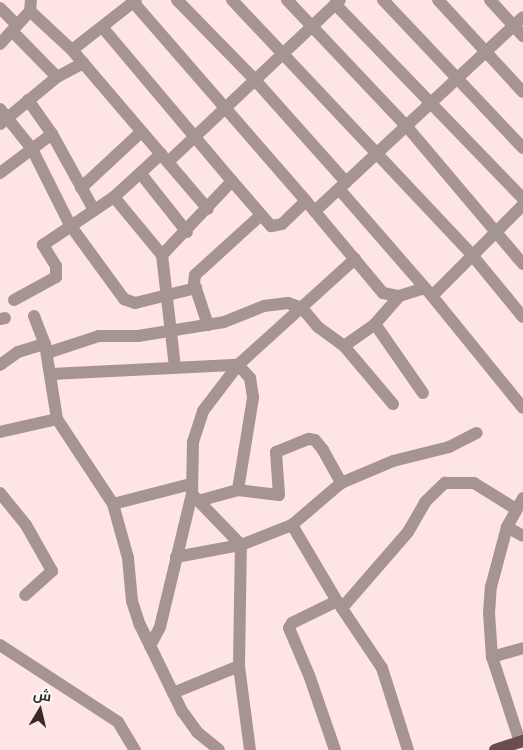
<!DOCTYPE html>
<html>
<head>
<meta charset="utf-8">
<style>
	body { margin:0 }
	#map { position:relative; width:523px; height:750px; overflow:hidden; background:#ffe4e4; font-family:"Libre Baskerville",Cairo,serif }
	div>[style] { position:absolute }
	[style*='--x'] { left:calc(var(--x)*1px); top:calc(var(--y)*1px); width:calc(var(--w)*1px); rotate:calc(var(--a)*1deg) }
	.minor>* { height:12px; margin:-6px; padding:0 6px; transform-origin:6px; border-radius:6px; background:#a69493 }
	.major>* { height:12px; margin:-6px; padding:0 6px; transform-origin:6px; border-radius:6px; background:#6b4d4c }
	span { translate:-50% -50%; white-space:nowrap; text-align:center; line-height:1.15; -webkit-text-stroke:4px #f9f9f9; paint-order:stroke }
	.north { position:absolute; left:15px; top:685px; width:50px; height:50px; -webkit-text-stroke:4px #f9f9f9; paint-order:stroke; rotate:9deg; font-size:14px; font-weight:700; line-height:20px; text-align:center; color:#382827 }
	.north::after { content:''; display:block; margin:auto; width:18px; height:22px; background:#382827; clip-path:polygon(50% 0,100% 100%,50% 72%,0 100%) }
</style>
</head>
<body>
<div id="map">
	<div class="minor">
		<i style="--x:177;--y:0;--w:112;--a:45.7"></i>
		<i style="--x:255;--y:80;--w:137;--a:48.3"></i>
		<i style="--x:232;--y:0;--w:350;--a:46.7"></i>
		<i style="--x:472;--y:255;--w:80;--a:50.6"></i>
		<i style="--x:287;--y:0;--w:176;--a:46.6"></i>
		<i style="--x:408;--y:128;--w:178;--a:49.8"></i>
		<i style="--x:383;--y:0;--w:204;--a:46.6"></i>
		<i style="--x:438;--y:0;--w:125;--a:47.3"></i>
		<i style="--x:490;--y:0;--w:49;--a:47.5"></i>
		<i style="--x:134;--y:3;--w:262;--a:49"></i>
		<i style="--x:335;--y:4;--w:271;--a:46"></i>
		<i style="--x:0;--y:8;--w:24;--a:45"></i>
		<i style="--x:30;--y:11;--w:57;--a:42.9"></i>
		<i style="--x:72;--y:50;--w:209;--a:49.5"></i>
		<i style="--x:103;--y:28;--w:200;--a:49.9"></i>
		<i style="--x:232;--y:181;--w:102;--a:133.4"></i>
		<i style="--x:12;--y:31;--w:64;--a:45.6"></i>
		<i style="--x:0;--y:44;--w:45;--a:-47.7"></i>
		<i style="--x:30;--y:11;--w:11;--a:-85"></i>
		<i style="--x:72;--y:50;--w:81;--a:-38"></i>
		<i style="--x:28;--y:100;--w:42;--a:54.8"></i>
		<i style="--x:52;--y:134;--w:87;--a:61.1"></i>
		<i style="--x:0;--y:109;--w:51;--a:51.3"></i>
		<i style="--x:32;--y:149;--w:85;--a:63.4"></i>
		<i style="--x:70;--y:225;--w:92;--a:53.9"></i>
		<i style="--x:124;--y:299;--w:12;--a:20"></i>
		<i style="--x:135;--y:303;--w:63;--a:-13.8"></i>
		<i style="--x:0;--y:124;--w:74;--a:-39.5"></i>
		<i style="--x:57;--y:77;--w:30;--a:-28"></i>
		<i style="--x:168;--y:162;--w:236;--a:-43.3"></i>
		<i style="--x:0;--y:173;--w:65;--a:-36.9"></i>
		<i style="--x:141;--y:174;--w:74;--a:51.6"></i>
		<i style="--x:232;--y:181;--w:60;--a:49.1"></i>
		<i style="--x:271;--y:226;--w:11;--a:-10"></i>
		<i style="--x:282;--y:224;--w:33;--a:-44"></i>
		<i style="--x:306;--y:201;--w:120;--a:50.1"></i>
		<i style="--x:383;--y:293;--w:16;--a:11"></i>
		<i style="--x:399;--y:296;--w:27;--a:-17"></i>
		<i style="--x:81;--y:188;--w:82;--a:-43"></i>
		<i style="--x:339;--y:189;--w:142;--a:49"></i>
		<i style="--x:432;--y:296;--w:144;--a:50.9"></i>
		<i style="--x:114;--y:197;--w:75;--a:50.4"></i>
		<i style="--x:162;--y:255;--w:113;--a:83.4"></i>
		<i style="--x:315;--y:211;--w:284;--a:-43"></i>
		<i style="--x:432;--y:296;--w:129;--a:-45"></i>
		<i style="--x:14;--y:300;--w:48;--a:-28.7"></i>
		<i style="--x:56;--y:277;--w:11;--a:-90"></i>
		<i style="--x:56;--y:266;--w:25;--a:-122"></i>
		<i style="--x:43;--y:245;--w:86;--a:-34.1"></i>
		<i style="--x:114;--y:197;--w:64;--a:-42.5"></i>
		<i style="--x:34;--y:316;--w:30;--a:69"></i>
		<i style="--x:45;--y:344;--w:76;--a:80.9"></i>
		<i style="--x:57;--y:419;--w:102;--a:56.6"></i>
		<i style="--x:113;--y:504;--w:56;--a:74.5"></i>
		<i style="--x:128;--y:558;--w:43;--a:84.7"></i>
		<i style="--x:132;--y:601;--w:25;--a:72"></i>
		<i style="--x:140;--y:625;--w:96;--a:64"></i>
		<i style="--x:182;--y:711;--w:26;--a:54"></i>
		<i style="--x:197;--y:732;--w:28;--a:39"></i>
		<i style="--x:0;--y:319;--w:5;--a:-11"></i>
		<i style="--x:375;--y:324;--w:37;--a:-49"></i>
		<i style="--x:208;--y:325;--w:44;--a:-108.4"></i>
		<i style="--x:194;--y:283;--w:8;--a:-83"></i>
		<i style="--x:195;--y:275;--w:89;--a:-42.3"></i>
		<i style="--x:344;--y:346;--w:38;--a:-35"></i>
		<i style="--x:375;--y:324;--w:84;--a:55.2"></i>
		<i style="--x:47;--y:353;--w:55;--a:-18.1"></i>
		<i style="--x:99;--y:336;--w:39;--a:0"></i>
		<i style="--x:138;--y:336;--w:87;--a:-9.2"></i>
		<i style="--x:224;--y:322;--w:43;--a:-21.8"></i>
		<i style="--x:264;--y:306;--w:24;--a:-7"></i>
		<i style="--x:288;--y:303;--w:15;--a:20"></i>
		<i style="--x:302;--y:308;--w:25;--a:50"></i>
		<i style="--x:318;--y:327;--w:32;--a:36"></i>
		<i style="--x:344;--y:346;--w:76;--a:49.8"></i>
		<i style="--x:0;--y:365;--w:22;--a:-36"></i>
		<i style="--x:18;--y:352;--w:28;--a:-17"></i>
		<i style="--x:51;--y:374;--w:187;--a:-2.8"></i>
		<i style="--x:238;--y:365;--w:18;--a:47"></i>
		<i style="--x:250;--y:378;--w:20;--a:81"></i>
		<i style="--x:253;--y:398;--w:93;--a:99.3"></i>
		<i style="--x:0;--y:432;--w:58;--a:-12.8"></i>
		<i style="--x:0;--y:493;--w:41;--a:50.9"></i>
		<i style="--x:26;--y:525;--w:53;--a:60.5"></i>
		<i style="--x:52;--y:571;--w:36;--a:138"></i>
		<i style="--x:198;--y:501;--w:41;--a:-15.4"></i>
		<i style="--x:238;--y:490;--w:41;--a:7"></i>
		<i style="--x:279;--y:495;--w:43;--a:-94"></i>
		<i style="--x:276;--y:452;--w:35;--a:-22"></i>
		<i style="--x:309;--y:439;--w:6;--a:9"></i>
		<i style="--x:315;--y:440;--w:13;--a:51"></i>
		<i style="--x:323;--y:450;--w:38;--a:61"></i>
		<i style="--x:113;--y:504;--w:81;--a:-14.4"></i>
		<i style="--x:292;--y:525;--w:88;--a:59.4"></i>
		<i style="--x:337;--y:601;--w:81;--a:56.1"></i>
		<i style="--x:382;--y:668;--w:86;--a:72.4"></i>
		<i style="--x:507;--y:527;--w:18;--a:29"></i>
		<i style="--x:176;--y:557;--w:66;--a:-10.5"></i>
		<i style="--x:241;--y:545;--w:55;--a:-21.4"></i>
		<i style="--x:292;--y:525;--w:65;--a:-40.6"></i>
		<i style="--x:341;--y:483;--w:56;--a:-22.9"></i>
		<i style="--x:393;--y:461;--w:58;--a:-14"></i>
		<i style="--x:449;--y:447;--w:31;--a:-27"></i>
		<i style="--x:342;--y:608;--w:101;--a:-49"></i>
		<i style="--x:408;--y:532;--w:34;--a:-60"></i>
		<i style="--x:425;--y:502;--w:28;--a:-44"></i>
		<i style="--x:445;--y:483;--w:29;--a:0"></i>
		<i style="--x:474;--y:483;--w:49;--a:31.8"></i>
		<i style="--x:0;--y:645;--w:141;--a:33.1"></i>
		<i style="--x:118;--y:722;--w:33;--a:59"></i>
		<i style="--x:150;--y:646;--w:21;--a:-62"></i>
		<i style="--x:160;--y:627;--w:137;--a:-76.5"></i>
		<i style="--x:492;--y:657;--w:32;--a:-16"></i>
		<i style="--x:173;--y:693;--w:71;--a:-22.2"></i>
		<i style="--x:520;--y:742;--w:89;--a:-108.2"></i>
		<i style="--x:492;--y:657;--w:44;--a:-93.9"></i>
		<i style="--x:489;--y:613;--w:26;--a:-86"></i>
		<i style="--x:491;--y:587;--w:62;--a:-75.1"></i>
		<i style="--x:507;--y:527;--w:33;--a:-61"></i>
		<i style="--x:250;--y:750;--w:85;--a:-97.5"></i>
		<i style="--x:239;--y:666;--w:121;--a:-89.1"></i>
		<i style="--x:241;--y:545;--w:71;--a:-133.9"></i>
		<i style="--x:192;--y:494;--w:52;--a:-88.9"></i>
		<i style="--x:193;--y:442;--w:33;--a:-72"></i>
		<i style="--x:203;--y:411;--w:58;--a:-52.7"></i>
		<i style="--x:238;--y:365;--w:158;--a:-42.2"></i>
		<i style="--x:335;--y:750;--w:79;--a:-109.1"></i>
		<i style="--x:309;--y:675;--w:51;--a:-113.1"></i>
		<i style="--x:289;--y:628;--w:6;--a:-59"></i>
		<i style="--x:292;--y:623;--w:50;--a:-26.1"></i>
	</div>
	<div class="major">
		<i style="--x:495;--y:750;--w:29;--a:-18"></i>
	</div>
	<div class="north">ش</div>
</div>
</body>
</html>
